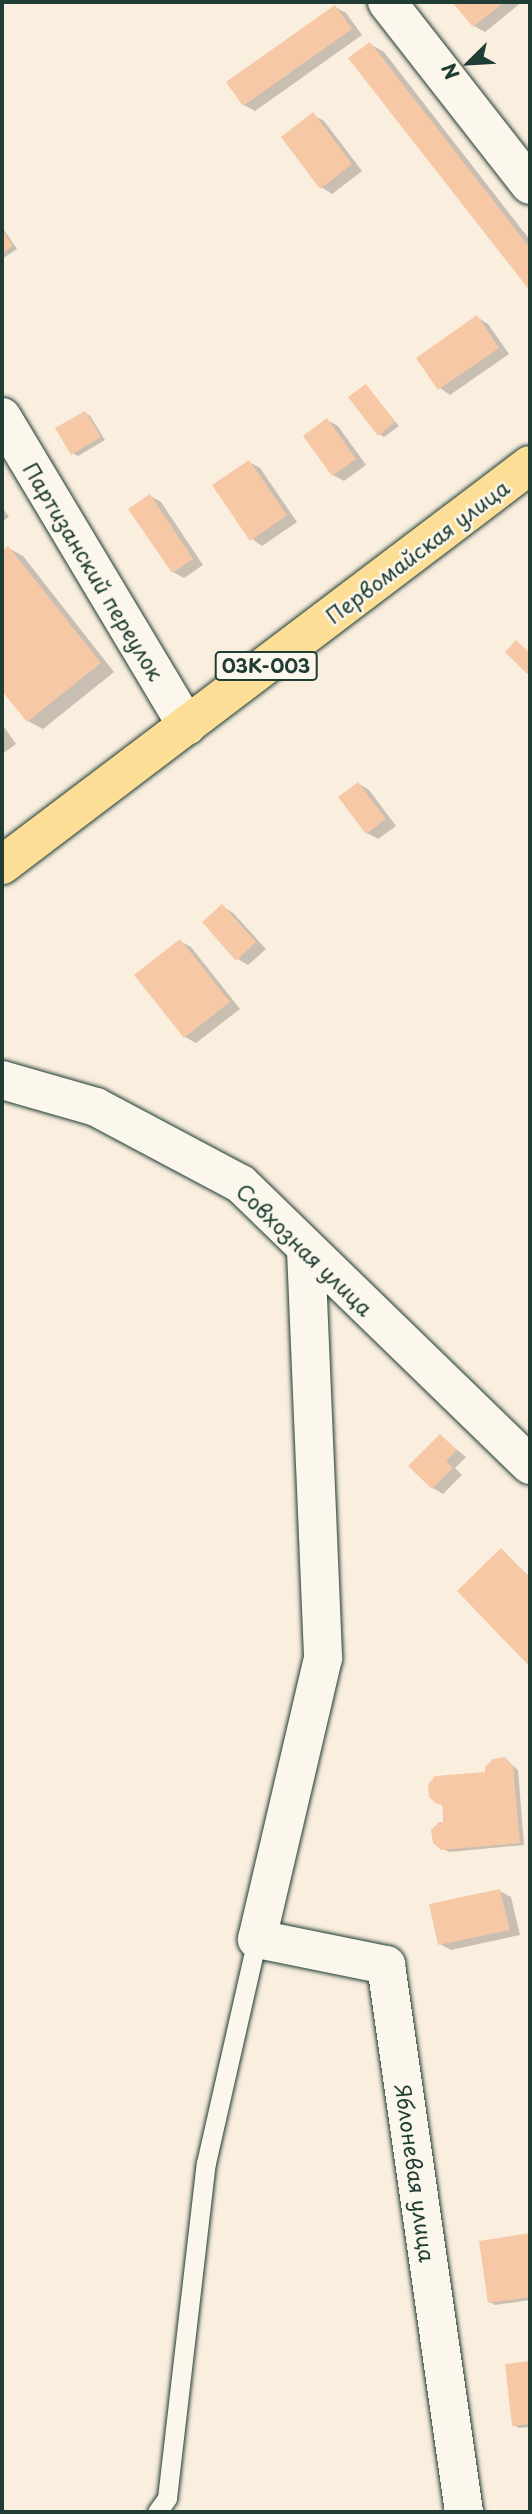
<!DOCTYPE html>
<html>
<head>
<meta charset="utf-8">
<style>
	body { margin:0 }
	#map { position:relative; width:532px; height:2514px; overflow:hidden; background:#faeede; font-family:"Playpen Sans",sans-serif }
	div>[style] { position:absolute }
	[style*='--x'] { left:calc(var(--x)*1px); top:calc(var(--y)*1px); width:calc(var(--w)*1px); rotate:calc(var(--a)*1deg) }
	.shadow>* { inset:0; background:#0003 }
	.building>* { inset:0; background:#f7c8a6 }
	.roads { filter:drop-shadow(0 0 2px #1f3d34) drop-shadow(0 0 2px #1f3d34) }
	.lane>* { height:19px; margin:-9.5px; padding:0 9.5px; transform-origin:9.5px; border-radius:9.5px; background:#fbf7ec }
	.street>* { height:38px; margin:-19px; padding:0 19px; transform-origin:19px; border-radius:19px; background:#fbf7ec }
	.primary>* { height:38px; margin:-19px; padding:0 19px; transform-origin:19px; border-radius:19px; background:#fdde96 }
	span { translate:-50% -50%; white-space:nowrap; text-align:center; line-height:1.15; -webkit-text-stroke:5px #fbf7ec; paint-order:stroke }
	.shield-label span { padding:2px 5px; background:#fbf7ec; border:2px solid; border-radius:5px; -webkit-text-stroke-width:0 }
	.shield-label { font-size:19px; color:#1f3d34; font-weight:700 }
	.street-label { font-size:21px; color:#1f3d34 }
	.frame { position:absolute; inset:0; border:4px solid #1f3d34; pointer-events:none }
	.north { position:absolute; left:434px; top:28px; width:70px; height:70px; -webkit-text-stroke:5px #fbf7ec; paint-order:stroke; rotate:246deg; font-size:19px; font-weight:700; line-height:28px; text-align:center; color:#1f3d34 }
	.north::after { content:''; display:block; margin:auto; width:24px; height:32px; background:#1f3d34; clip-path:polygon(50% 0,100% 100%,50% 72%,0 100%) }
</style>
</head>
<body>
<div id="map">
	<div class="shadow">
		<i style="clip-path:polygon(454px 2px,522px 2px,485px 32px,474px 26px)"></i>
		<i style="clip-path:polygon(335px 7px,346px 13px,362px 35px,255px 111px,244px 105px,229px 83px)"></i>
		<i style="clip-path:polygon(370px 44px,384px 52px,530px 240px,530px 288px,351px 59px)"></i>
		<i style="clip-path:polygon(313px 115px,324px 121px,362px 171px,332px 194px,321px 187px)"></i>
		<i style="clip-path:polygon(2px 227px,17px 249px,2px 259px)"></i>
		<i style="clip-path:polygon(477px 317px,488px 324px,509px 354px,450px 395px,440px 388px)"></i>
		<i style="clip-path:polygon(366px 386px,399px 426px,384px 437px,379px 434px)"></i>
		<i style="clip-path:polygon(85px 413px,90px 416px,105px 440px,78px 456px,72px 453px)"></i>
		<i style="clip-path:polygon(327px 420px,338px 426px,366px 465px,344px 481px,333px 475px)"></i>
		<i style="clip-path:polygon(249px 462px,260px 468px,297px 522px,262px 546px,252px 539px)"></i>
		<i style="clip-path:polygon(150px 496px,161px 502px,203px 565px,184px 578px,173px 572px)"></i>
		<i style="clip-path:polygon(2px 507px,9px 517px,2px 522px)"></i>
		<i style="clip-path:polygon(8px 548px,23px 556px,114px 672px,43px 729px,28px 721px,2px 688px,2px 553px)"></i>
		<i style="clip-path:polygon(2px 724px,16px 744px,2px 754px)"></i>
		<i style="clip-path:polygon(359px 784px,369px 790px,396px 826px,378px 839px,367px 833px)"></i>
		<i style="clip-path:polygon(222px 906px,233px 913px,266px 949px,248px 965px,238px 959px)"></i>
		<i style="clip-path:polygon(180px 941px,191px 947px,240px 1009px,196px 1043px,185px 1037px)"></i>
		<i style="clip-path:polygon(440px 1436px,466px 1457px,455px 1468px,462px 1475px,443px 1494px,433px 1488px)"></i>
		<i style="clip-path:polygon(501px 1550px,530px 1577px,530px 1664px,459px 1592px)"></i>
		<i style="clip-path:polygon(505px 1759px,518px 1770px,524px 1845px,449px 1852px,442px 1848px,444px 1806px,438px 1803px,487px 1774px)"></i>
		<i style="clip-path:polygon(500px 1891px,511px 1897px,520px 1935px,451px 1950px,440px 1944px)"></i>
		<i style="clip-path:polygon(530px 2235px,530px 2300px,495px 2305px,490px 2302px,481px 2242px)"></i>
		<i style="clip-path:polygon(530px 2363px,530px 2427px,519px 2428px,514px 2425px,507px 2366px)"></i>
	</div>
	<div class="building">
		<i style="clip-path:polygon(452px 2px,504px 2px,473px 27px)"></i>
		<i style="clip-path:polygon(335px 5px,352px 29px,243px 106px,226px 82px)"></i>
		<i style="clip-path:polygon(370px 42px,530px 248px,530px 291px,348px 58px)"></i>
		<i style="clip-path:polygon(313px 112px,352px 164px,320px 189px,281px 137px)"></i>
		<i style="clip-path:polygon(2px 229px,13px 246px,2px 253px)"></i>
		<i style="clip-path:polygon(477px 315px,499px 348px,438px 390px,416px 358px)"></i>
		<i style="clip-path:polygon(366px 384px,395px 422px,378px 436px,348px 397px)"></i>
		<i style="clip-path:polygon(85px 411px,101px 437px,71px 455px,55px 428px)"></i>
		<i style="clip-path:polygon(327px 418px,356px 459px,332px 476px,303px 436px)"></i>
		<i style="clip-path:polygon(249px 460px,287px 515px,250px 541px,212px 485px)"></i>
		<i style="clip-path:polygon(150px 494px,193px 559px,172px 573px,128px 509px)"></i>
		<i style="clip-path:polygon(8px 546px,101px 663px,27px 722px,2px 691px,2px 551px)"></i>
		<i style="clip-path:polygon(516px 640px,530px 653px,530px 671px,527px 674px,505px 652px)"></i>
		<i style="clip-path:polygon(358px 782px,386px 819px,366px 834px,338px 797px)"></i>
		<i style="clip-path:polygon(222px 904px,256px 942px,236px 961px,202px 922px)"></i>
		<i style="clip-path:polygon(180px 939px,230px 1002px,184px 1038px,134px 975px)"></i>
		<i style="clip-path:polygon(440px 1434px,457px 1450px,446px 1461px,453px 1468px,432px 1489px,408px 1466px)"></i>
		<i style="clip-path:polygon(501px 1548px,530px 1578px,530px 1667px,457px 1591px)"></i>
		<i style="clip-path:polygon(505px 1757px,513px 1766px,520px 1843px,441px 1850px,433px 1843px,431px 1830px,439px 1822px,444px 1822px,442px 1804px,437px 1804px,429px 1797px,428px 1785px,435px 1776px,485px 1772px,485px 1767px,493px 1759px)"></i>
		<i style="clip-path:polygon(500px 1889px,510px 1930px,438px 1945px,429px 1904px)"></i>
		<i style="clip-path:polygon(530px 2233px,530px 2297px,488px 2303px,479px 2241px)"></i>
		<i style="clip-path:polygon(530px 2361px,530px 2424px,512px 2426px,505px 2364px)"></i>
	</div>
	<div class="roads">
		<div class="lane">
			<i style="--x:157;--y:2512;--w:17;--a:-54"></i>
			<i style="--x:167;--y:2498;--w:337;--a:-83.4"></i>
			<i style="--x:206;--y:2163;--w:230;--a:-77.2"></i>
		</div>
		<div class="street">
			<i style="--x:387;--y:2;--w:232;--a:52"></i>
			<i style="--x:2;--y:417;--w:360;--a:59.1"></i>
			<i style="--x:2;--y:1080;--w:98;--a:16"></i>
			<i style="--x:96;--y:1107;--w:164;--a:28"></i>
			<i style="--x:241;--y:1184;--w:403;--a:44.2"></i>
			<i style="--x:306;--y:1250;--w:408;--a:87.6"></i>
			<i style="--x:323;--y:1658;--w:289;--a:103.2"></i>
			<i style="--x:257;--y:1939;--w:132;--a:11.4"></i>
			<i style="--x:386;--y:1965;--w:553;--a:81.88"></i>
		</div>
		<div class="primary">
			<i style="--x:2;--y:865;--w:662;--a:-37.15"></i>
		</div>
	</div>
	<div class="shield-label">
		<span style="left:266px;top:666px">03К-003</span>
	</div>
	<div class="street-label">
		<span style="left:417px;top:551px;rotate:-37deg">Первомайская улица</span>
		<span style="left:94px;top:571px;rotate:59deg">Партизанский переулок</span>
		<span style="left:305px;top:1249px;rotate:44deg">Совхозная улица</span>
		<span style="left:416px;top:2173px;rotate:82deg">Яблоневая улица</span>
	</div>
	<div class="frame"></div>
	<div class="north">N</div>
</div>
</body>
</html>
